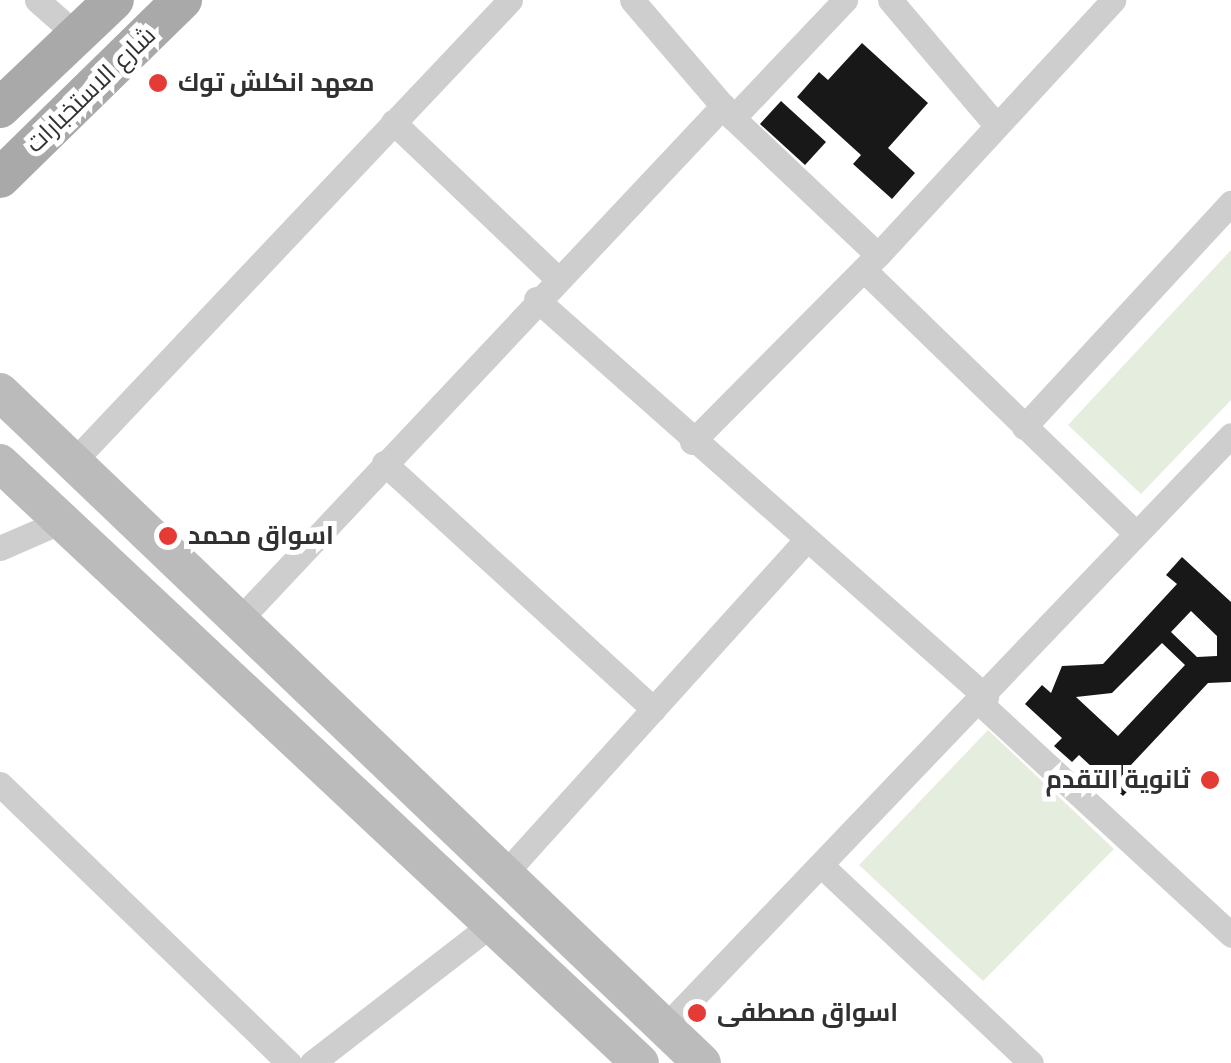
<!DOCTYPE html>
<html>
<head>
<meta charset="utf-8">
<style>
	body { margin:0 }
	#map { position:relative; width:1231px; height:1063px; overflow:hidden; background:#fff; font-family:"DM Sans",Cairo,sans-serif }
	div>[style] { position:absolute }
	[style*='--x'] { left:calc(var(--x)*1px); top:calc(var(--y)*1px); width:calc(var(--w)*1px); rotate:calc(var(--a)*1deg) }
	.green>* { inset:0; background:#e5eddf }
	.building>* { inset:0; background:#181818 }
	.street>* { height:25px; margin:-12.5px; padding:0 12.5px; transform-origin:12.5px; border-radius:12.5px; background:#cecece }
	.secondary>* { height:38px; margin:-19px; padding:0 19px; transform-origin:19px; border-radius:19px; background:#bbb }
	.primary>* { height:40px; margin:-20px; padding:0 20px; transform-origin:20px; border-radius:20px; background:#a9a9a9 }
	.dots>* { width:28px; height:28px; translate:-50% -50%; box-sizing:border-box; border:5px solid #fff; border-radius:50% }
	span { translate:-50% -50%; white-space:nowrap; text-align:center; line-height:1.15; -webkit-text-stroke:10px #fff; paint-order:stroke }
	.poi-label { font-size:25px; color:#313131; font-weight:700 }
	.left { translate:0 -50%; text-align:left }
	.right { translate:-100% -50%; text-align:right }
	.street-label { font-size:25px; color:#313131 }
</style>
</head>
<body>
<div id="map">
	<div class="green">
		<i style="clip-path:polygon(1231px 250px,1231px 400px,1141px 494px,1068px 425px)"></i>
		<i style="clip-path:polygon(988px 730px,1114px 849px,983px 981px,859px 865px)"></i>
	</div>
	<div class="building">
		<i style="clip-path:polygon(862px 43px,928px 103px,888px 148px,915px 173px,892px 199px,853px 164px,861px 155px,797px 97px,819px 72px,828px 80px)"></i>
		<i style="clip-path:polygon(781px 101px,826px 142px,805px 165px,760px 124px)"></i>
		<i style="clip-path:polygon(evenodd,1182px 557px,1231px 602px,1231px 682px,1208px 683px,1130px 766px,1141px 777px,1123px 796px,1079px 755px,1072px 762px,1054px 746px,1062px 738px,1025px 704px,1042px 685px,1051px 693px,1062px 666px,1103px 664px,1177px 584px,1166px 575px,1182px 557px,1191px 611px,1217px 636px,1217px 656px,1197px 657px,1171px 632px,1191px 611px,1182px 557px,1162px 643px,1185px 665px,1118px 736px,1076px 697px,1112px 693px,1162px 643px)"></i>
	</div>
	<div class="street">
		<i style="--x:37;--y:0;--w:56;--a:41.4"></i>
		<i style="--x:632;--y:0;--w:155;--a:49.4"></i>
		<i style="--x:733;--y:118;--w:199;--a:43.4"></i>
		<i style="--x:890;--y:0;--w:164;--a:49.7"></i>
		<i style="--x:733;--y:118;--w:163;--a:-46.5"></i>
		<i style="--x:393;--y:122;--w:225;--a:43.6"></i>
		<i style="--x:864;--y:270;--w:378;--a:44.1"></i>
		<i style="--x:536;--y:299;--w:601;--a:41.49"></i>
		<i style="--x:1024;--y:427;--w:305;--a:-47.3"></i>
		<i style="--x:692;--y:442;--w:264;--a:-45.2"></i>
		<i style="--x:878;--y:255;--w:347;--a:-47.3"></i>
		<i style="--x:73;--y:462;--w:636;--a:-46.59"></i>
		<i style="--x:384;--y:463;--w:365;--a:42.4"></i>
		<i style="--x:0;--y:548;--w:68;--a:-23.5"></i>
		<i style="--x:240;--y:619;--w:705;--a:-46.73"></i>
		<i style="--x:980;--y:703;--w:342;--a:42.7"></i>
		<i style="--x:0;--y:784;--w:402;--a:44"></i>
		<i style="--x:822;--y:866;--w:287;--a:43.3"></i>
		<i style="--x:507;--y:871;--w:443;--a:-47.9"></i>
		<i style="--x:664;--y:1028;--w:820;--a:-46.28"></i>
		<i style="--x:312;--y:1063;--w:227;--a:-37.7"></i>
	</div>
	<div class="secondary">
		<i style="--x:0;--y:392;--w:971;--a:43.71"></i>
		<i style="--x:0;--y:463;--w:877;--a:43.15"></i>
	</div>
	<div class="primary">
		<i style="--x:0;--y:108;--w:157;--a:-43.5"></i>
		<i style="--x:0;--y:178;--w:255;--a:-44.4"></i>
	</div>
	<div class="dots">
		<i style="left:158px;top:83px;background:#e43b36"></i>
		<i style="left:168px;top:536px;background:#e43b36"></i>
		<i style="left:1210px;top:780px;background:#e43b36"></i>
		<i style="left:697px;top:1013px;background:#e43b36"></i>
	</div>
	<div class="poi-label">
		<span class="left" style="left:178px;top:83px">معهد انكلش توك</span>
		<span class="left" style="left:188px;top:536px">اسواق محمد</span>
		<span class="right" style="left:1190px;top:780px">ثانوية التقدم</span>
		<span class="left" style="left:717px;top:1013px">اسواق مصطفى</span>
	</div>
	<div class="street-label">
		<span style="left:91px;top:90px;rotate:-44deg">شارع الاستخبارات</span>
	</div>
</div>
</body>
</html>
